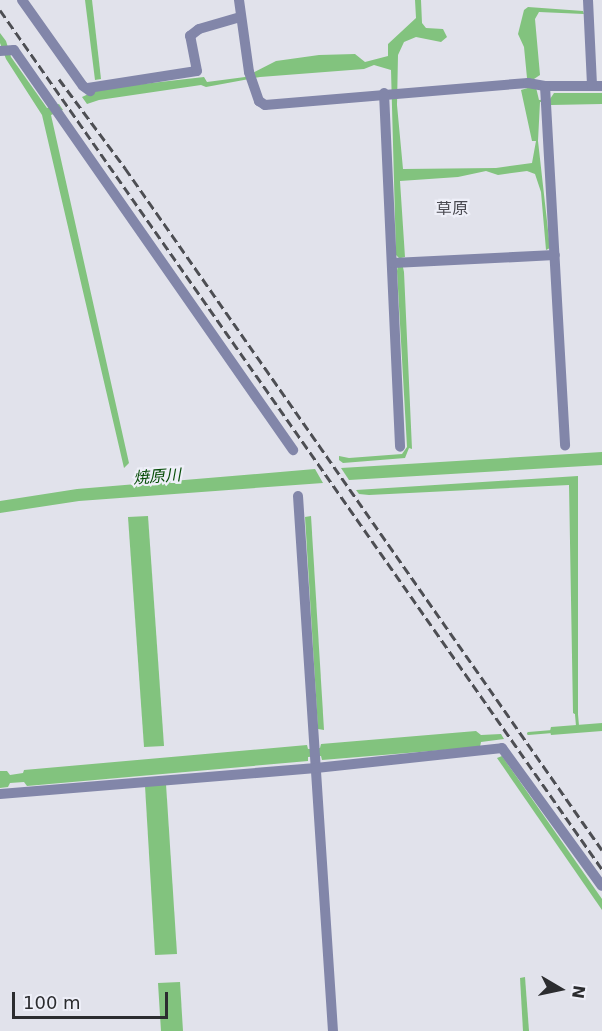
<!DOCTYPE html>
<html>
<head>
<meta charset="utf-8">
<style>
	body { margin:0 }
	#map { position:relative; width:602px; height:1031px; overflow:hidden; background:#e1e2eb; font-family:"DejaVu Sans","Noto Sans JP",sans-serif }
	div>[style] { position:absolute }
	[style*='--x'] { left:calc(var(--x)*1px); top:calc(var(--y)*1px); width:calc(var(--w)*1px); rotate:calc(var(--a)*1deg) }
	.water>* { inset:0; background:#82c37e }
	.stream>* { height:3px; margin:-1.5px; padding:0 1.5px; transform-origin:1.5px; border-radius:1.5px; background:#82c37e }
	.street>* { height:10px; margin:-5px; padding:0 5px; transform-origin:5px; border-radius:5px; background:#8286a9 }
	.rail>* { height:3px; margin-top:-1.5px; transform-origin:0; background:repeating-linear-gradient(90deg,#4d4e53 0 9px,transparent 0 13.5px) }
	span { translate:-50% -50%; white-space:nowrap; text-align:center; line-height:1.15; -webkit-text-stroke:4.5px #eeeff8; paint-order:stroke }
	.neighbourhood-label { font-size:16px; color:#4a4a51 }
	.water-label { font-size:16px; color:#074d08; font-style:italic }
	.north { position:absolute; left:530px; top:959px; width:60px; height:60px; -webkit-text-stroke:4px #eeeff8; paint-order:stroke; rotate:99deg; font-size:16px; font-weight:700; line-height:24px; text-align:center; color:#2b2c2f }
	.north::after { content:''; display:block; margin:auto; width:21px; height:27px; background:#2b2c2f; clip-path:polygon(50% 0,100% 100%,50% 72%,0 100%) }
	.scale { position:absolute; left:12px; top:992px; width:156px; height:27px; box-sizing:border-box; border:3px solid #2b2c2f; border-top:0; padding-left:8px; font-size:18px; line-height:21px; white-space:nowrap; color:#2b2c2f; -webkit-text-stroke:4px #eeeff8; paint-order:stroke }
</style>
</head>
<body>
<div id="map">
	<div class="water">
		<i style="clip-path:polygon(85px 0,92px 0,101px 79px,95px 80px)"></i>
		<i style="clip-path:polygon(415px 0,421px 0,422px 23px,426px 28px,443px 29px,447px 37px,441px 42px,416px 37px,404px 42px,398px 55px,397px 105px,403px 169px,496px 168px,532px 163px,536px 141px,532px 141px,521px 90px,531px 87px,530px 78px,527px 78px,524px 47px,518px 34px,524px 10px,528px 7px,583px 11px,584px 14px,539px 12px,535px 19px,540px 75px,534px 79px,539px 100px,550px 99px,554px 93px,602px 93px,602px 104px,551px 105px,550px 102px,540px 102px,538px 141px,550px 248px,546px 250px,541px 192px,535px 174px,527px 171px,498px 175px,486px 171px,458px 177px,400px 181px,405px 257px,401px 258px,404px 272px,412px 449px,409px 448px,405px 458px,343px 463px,339px 460px,339px 456px,349px 458px,402px 454px,407px 447px,397px 271px,399px 258px,396px 255px,391px 70px,374px 65px,364px 69px,260px 77px,206px 87px,201px 85px,99px 100px,87px 104px,82px 97px,99px 89px,204px 77px,207px 82px,245px 77px,276px 61px,319px 55px,355px 54px,365px 62px,388px 56px,388px 44px,416px 18px)"></i>
		<i style="clip-path:polygon(0 33px,6px 41px,11px 57px,47px 108px,59px 104px,63px 110px,51px 115px,129px 463px,124px 468px,42px 115px,6px 59px,0 43px)"></i>
		<i style="clip-path:polygon(602px 452px,602px 465px,349px 480px,341px 468px)"></i>
		<i style="clip-path:polygon(315px 469px,323px 483px,79px 501px,0 513px,0 501px,77px 489px)"></i>
		<i style="clip-path:polygon(578px 476px,578px 716px,573px 713px,569px 485px,369px 495px,359px 494px,356px 490px)"></i>
		<i style="clip-path:polygon(148px 516px,164px 746px,144px 747px,128px 517px)"></i>
		<i style="clip-path:polygon(311px 516px,324px 730px,318px 729px,305px 517px)"></i>
		<i style="clip-path:polygon(602px 723px,602px 731px,551px 735px,550px 731px,551px 727px)"></i>
		<i style="clip-path:polygon(476px 731px,481px 735px,501px 734px,504px 739px,481px 742px,480px 747px,322px 760px,321px 756px,308px 757px,308px 761px,27px 786px,24px 782px,10px 783px,8px 787px,0 788px,0 771px,7px 771px,10px 775px,23px 773px,24px 770px,307px 745px,308px 749px,320px 748px,321px 744px)"></i>
		<i style="clip-path:polygon(502px 756px,602px 899px,602px 910px,497px 758px)"></i>
		<i style="clip-path:polygon(166px 784px,177px 954px,155px 955px,145px 786px)"></i>
		<i style="clip-path:polygon(525px 977px,529px 1031px,523px 1031px,520px 978px)"></i>
		<i style="clip-path:polygon(180px 982px,183px 1031px,161px 1031px,158px 983px)"></i>
	</div>
	<div class="stream">
		<i style="--x:576;--y:714;--w:11;--a:85"></i>
		<i style="--x:528;--y:733;--w:24;--a:-5"></i>
	</div>
	<div class="street">
		<i style="--x:22;--y:0;--w:105;--a:54.7"></i>
		<i style="--x:83;--y:86;--w:9;--a:36"></i>
		<i style="--x:239;--y:0;--w:73;--a:82.1"></i>
		<i style="--x:249;--y:72;--w:31;--a:71"></i>
		<i style="--x:259;--y:101;--w:7;--a:34"></i>
		<i style="--x:265;--y:105;--w:264;--a:-4.8"></i>
		<i style="--x:528;--y:83;--w:17;--a:10"></i>
		<i style="--x:545;--y:86;--w:57;--a:0"></i>
		<i style="--x:588;--y:0;--w:86;--a:87.3"></i>
		<i style="--x:0;--y:51;--w:14;--a:-4"></i>
		<i style="--x:14;--y:50;--w:488;--a:55.1"></i>
		<i style="--x:545;--y:86;--w:360;--a:86.8"></i>
		<i style="--x:88;--y:88;--w:110;--a:-8.9"></i>
		<i style="--x:197;--y:71;--w:36;--a:-101"></i>
		<i style="--x:190;--y:36;--w:11;--a:-38"></i>
		<i style="--x:199;--y:29;--w:43;--a:-16.3"></i>
		<i style="--x:384;--y:93;--w:354;--a:87.4"></i>
		<i style="--x:393;--y:263;--w:162;--a:-2.8"></i>
		<i style="--x:298;--y:496;--w:536;--a:86.26"></i>
		<i style="--x:0;--y:794;--w:317;--a:-4.7"></i>
		<i style="--x:316;--y:768;--w:187;--a:-6.1"></i>
		<i style="--x:502;--y:748;--w:170;--a:54.1"></i>
	</div>
	<div class="rail">
		<i style="--x:0;--y:10;--w:1049;--a:54.98"></i>
		<i style="--x:59;--y:79;--w:111;--a:53.4"></i>
		<i style="--x:125;--y:168;--w:832;--a:55.03"></i>
	</div>
	<div class="neighbourhood-label">
		<span style="left:452px;top:209px">草原</span>
	</div>
	<div class="water-label">
		<span style="left:157px;top:477px;rotate:-4deg">焼原川</span>
	</div>
	<div class="north">N</div>
	<div class="scale">100 m</div>
</div>
</body>
</html>
